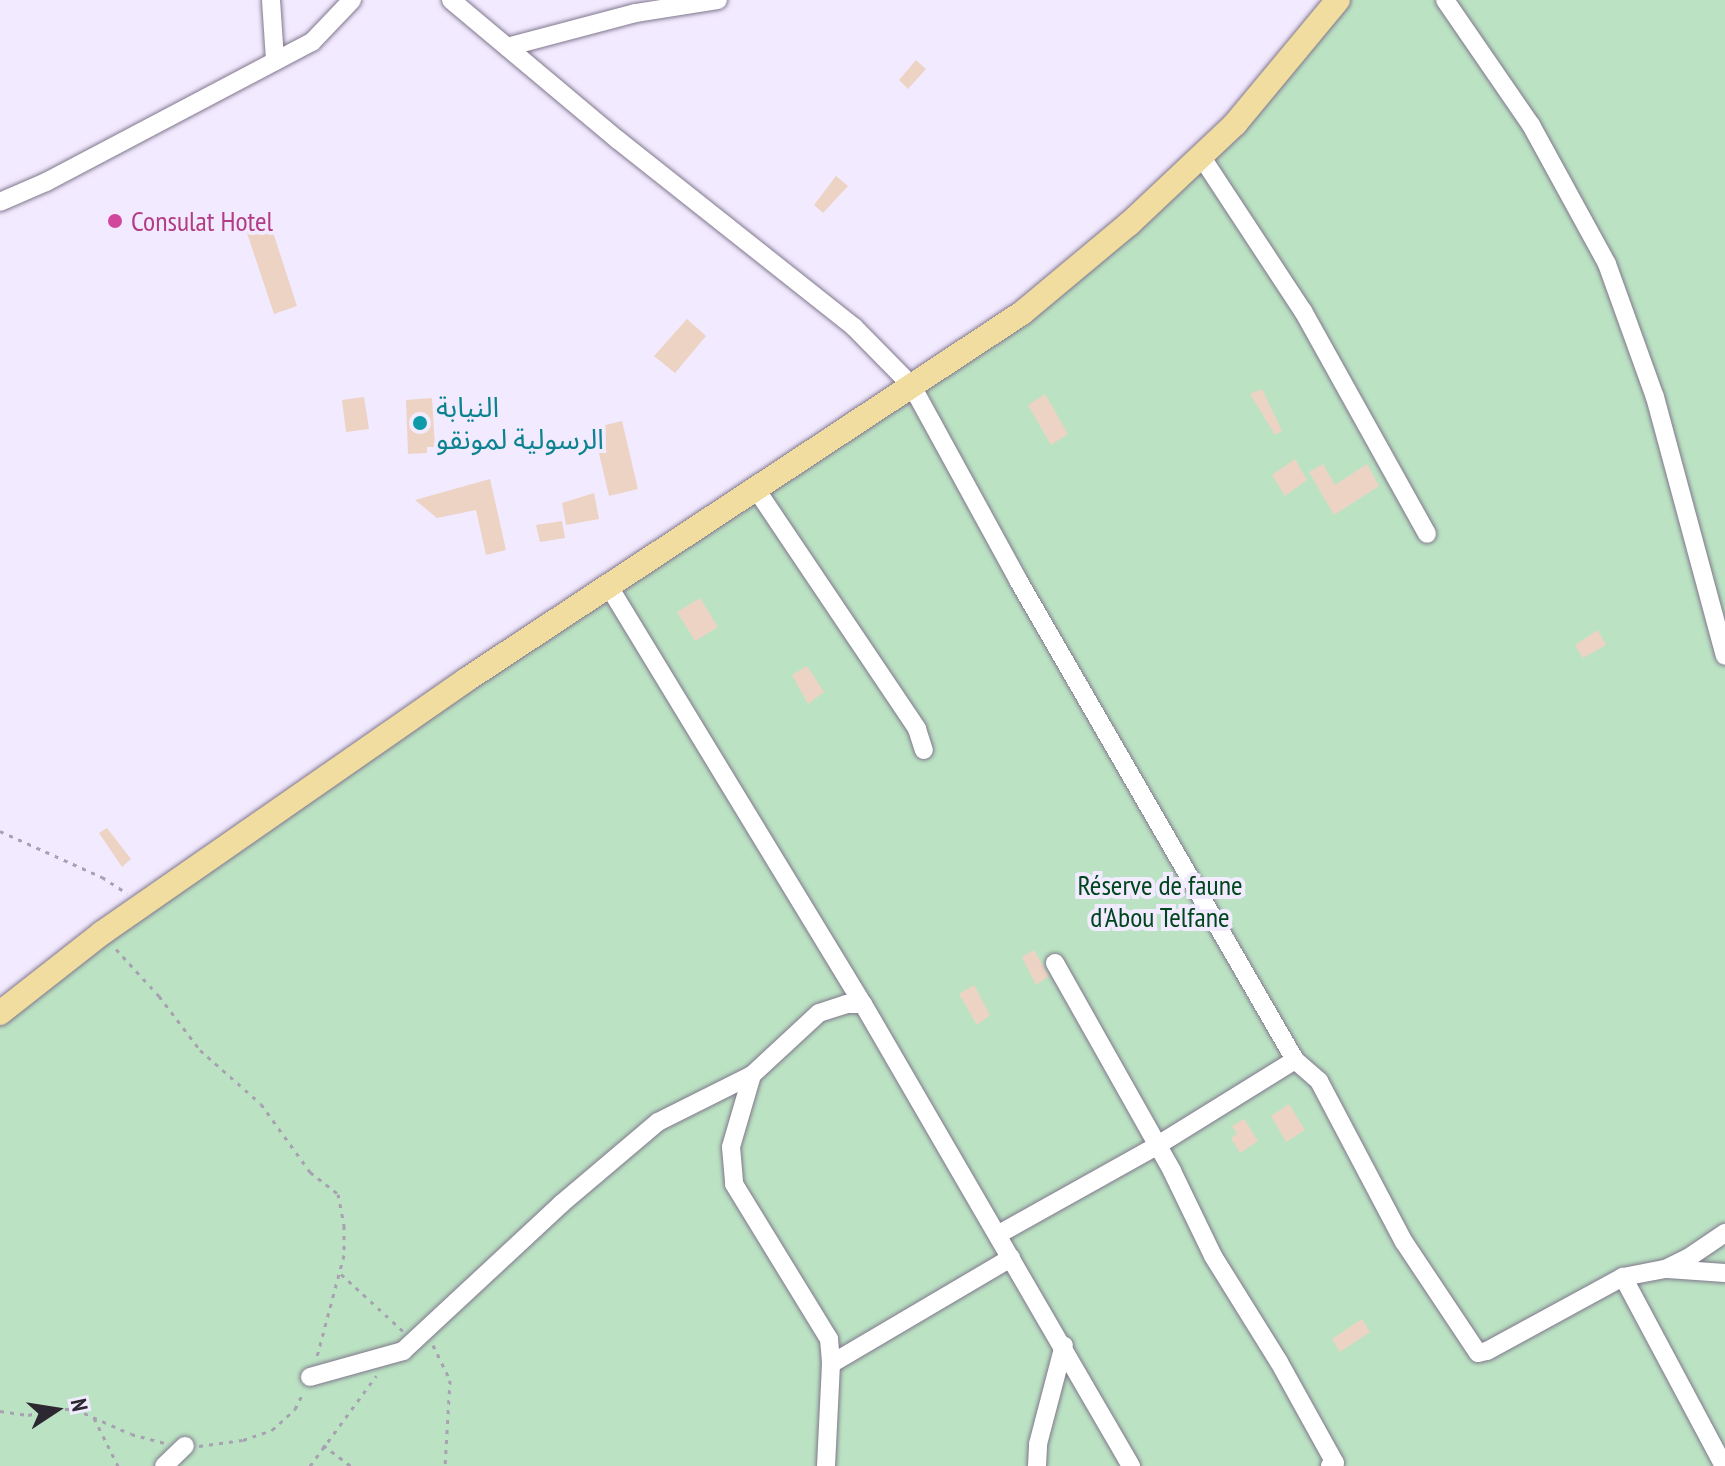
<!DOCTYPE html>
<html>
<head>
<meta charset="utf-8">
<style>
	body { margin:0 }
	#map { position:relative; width:1725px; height:1466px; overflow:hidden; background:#f2eaff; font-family:"PT Sans Narrow","Noto Sans Arabic",sans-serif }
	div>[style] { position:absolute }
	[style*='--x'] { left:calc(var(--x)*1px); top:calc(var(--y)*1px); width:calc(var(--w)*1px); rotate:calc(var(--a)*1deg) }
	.green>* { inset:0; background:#bbe3c3 }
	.building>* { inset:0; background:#edd3c4 }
	.path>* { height:3px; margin-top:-1.5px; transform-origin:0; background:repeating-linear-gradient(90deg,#a7a1b1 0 4px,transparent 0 10px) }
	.roads { filter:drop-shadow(0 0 2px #80778d) drop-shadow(0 0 2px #80778d) }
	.minor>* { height:18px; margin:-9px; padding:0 9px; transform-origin:9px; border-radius:9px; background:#fff }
	.major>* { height:24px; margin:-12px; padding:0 12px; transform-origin:12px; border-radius:12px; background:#f2dda0 }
	.dots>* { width:22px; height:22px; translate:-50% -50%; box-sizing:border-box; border:4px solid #f2eaff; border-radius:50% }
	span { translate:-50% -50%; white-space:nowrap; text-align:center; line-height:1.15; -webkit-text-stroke:8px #f2eaff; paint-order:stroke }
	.hotel-label { font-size:28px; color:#b23c85 }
	.left { translate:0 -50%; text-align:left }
	.culture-label { font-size:28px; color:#0d838f }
	.park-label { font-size:28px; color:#00461c }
	.north { position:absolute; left:16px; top:1370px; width:80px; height:80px; -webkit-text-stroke:6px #f2eaff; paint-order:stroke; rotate:78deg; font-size:22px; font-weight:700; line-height:32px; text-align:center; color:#2c2832 }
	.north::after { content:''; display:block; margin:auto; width:28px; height:36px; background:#2c2832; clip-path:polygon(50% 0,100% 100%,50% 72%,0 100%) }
</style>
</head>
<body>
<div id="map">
	<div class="green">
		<i style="clip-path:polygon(1336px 0,1725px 0,1725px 1466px,0 1466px,0 1013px,756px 489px,1129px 224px)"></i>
	</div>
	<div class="building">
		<i style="clip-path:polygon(916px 60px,926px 69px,908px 89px,899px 80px)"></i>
		<i style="clip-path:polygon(836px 176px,848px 186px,823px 213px,814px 205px)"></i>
		<i style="clip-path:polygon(260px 216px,262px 222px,269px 220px,297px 306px,274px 314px,245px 227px,248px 226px,246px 220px)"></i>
		<i style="clip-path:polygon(687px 319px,706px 336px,675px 373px,654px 356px)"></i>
		<i style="clip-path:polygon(1262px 389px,1282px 431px,1275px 435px,1250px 394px)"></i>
		<i style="clip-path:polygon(1045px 394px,1068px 434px,1051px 445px,1028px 405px)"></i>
		<i style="clip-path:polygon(364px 397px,369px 429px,346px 432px,342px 400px)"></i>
		<i style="clip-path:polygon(432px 398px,435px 447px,427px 447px,427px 453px,408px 454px,406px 400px)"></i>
		<i style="clip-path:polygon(622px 421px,638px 489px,609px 496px,593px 428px)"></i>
		<i style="clip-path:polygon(1295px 459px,1307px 480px,1285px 496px,1272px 475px)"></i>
		<i style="clip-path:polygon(1323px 464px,1335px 485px,1367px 464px,1379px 486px,1334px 515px,1309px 472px)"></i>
		<i style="clip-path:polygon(490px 479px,506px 550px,486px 555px,476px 510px,437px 518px,415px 500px)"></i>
		<i style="clip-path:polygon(594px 493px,599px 519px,566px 525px,562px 503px)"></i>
		<i style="clip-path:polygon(562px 521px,565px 538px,540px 542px,536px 525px)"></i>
		<i style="clip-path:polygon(700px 598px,718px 627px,695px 641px,677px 612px)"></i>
		<i style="clip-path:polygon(1598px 630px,1606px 645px,1583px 658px,1575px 645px)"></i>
		<i style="clip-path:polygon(807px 666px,824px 692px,808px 704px,792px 675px)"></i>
		<i style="clip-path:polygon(107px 828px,131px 859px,122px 867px,99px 833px)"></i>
		<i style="clip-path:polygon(1034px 950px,1049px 976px,1036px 985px,1022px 957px)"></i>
		<i style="clip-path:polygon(974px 985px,990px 1015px,977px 1025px,959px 994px)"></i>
		<i style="clip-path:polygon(1289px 1104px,1305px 1130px,1286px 1142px,1271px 1116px)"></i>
		<i style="clip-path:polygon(1244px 1119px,1258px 1141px,1240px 1153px,1231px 1138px,1237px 1134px,1232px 1126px)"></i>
		<i style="clip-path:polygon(1362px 1319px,1370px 1332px,1340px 1352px,1332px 1339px)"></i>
	</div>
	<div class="path">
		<i style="--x:0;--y:831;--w:112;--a:24.3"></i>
		<i style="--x:102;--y:877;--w:30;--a:33"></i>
		<i style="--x:116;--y:949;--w:64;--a:47.5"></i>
		<i style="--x:159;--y:996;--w:68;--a:52.8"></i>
		<i style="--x:200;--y:1050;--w:81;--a:41.5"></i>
		<i style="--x:261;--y:1104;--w:84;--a:54.2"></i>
		<i style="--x:310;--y:1172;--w:36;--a:38"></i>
		<i style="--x:338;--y:1194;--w:32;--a:79"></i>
		<i style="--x:344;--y:1225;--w:30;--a:90"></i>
		<i style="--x:344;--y:1255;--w:109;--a:104.9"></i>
		<i style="--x:341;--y:1274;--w:84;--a:42.6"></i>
		<i style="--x:433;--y:1345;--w:39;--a:64"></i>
		<i style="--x:450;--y:1380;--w:86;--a:93.3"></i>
		<i style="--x:0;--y:1411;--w:28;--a:8"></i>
		<i style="--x:28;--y:1415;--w:28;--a:-13"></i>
		<i style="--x:55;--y:1409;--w:20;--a:0"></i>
		<i style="--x:75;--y:1409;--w:61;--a:24.1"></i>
		<i style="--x:131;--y:1434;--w:34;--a:15"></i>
		<i style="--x:94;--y:1418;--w:54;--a:63.4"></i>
		<i style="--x:323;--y:1445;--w:35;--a:37"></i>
		<i style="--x:199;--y:1446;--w:44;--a:-7.8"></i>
		<i style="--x:243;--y:1440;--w:31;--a:-19"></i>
		<i style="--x:272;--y:1430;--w:31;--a:-42"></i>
		<i style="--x:295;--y:1409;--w:18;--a:-63"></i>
		<i style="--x:310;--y:1466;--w:112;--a:-53.7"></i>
	</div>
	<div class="roads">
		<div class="minor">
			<i style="--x:271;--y:0;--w:61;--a:86.2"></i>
			<i style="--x:451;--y:0;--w:218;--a:40"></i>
			<i style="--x:618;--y:140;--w:301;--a:38.4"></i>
			<i style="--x:854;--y:327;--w:83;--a:45.5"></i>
			<i style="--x:912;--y:386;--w:221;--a:61.3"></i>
			<i style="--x:1018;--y:580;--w:554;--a:60.01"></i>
			<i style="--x:1445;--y:0;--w:152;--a:55.5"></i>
			<i style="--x:1531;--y:125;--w:158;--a:61.3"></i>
			<i style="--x:1607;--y:264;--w:141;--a:70.2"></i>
			<i style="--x:1655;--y:397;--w:268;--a:74.9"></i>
			<i style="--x:507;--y:47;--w:133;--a:-14.8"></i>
			<i style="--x:636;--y:13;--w:83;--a:-9"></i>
			<i style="--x:1201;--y:156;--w:186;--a:56.7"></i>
			<i style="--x:1303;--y:311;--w:255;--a:60.9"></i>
			<i style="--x:0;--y:202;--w:50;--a:-23.5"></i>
			<i style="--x:46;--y:182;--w:301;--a:-27.8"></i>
			<i style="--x:312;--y:42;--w:58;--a:-46.4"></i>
			<i style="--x:756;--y:489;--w:289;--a:56.1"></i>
			<i style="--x:917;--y:729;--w:22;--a:72"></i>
			<i style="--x:608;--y:585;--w:490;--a:58.7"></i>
			<i style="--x:863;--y:1004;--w:534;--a:59.88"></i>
			<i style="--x:1055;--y:963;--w:239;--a:60.6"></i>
			<i style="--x:1172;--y:1171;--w:94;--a:64.2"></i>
			<i style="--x:1213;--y:1256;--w:125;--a:58.1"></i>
			<i style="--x:1279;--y:1362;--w:115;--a:61"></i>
			<i style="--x:1335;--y:1463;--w:6;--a:149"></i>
			<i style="--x:752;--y:1075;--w:75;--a:106.3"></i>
			<i style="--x:731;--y:1147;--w:37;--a:85"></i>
			<i style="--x:734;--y:1184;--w:182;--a:58.5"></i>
			<i style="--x:829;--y:1339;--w:25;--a:85"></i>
			<i style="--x:831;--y:1364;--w:102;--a:92.8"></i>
			<i style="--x:999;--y:1234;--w:182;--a:-29.2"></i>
			<i style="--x:1158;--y:1145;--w:161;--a:-31.8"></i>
			<i style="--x:1295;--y:1060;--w:32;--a:41"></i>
			<i style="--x:1319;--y:1081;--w:182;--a:62.2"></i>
			<i style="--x:1404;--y:1242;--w:133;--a:56.3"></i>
			<i style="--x:1478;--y:1353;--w:9;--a:-13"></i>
			<i style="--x:1487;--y:1351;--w:155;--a:-28.6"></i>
			<i style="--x:1623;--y:1277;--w:43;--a:-10.8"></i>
			<i style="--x:1665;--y:1269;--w:25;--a:-26"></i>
			<i style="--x:1688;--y:1258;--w:45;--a:-34"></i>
			<i style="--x:1668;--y:1269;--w:57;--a:4"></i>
			<i style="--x:1623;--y:1277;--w:214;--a:61.9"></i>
			<i style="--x:831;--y:1364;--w:209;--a:-30.5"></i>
			<i style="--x:310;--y:1377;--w:97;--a:-15.6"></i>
			<i style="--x:403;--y:1351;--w:216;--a:-42.9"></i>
			<i style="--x:561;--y:1204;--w:127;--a:-40.2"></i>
			<i style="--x:658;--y:1122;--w:105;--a:-26.6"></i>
			<i style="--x:752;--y:1075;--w:91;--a:-42.8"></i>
			<i style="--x:819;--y:1013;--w:28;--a:-18"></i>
			<i style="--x:846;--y:1004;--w:17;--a:0"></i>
			<i style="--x:164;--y:1466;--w:29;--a:-44"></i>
			<i style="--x:1037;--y:1466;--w:22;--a:-87"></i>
			<i style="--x:1038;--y:1444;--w:102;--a:-75.3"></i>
		</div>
		<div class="major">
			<i style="--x:0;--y:1013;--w:130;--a:-38.1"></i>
			<i style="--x:102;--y:933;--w:443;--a:-34.8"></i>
			<i style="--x:466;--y:680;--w:666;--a:-33.43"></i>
			<i style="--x:1022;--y:313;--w:139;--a:-39.8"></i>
			<i style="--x:1129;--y:224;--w:146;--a:-43.3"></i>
			<i style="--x:1235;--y:124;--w:161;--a:-50.3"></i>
		</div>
	</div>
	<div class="dots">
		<i style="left:115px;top:221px;background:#d1479c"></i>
		<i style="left:420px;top:423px;background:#0f9aa8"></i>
	</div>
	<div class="hotel-label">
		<span class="left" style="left:131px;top:221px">Consulat Hotel</span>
	</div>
	<div class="culture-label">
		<span class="left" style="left:436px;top:423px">النيابة<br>الرسولية لمونقو</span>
	</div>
	<div class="park-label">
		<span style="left:1160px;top:901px">Réserve de faune<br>d'Abou Telfane</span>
	</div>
	<div class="north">N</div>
</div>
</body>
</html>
